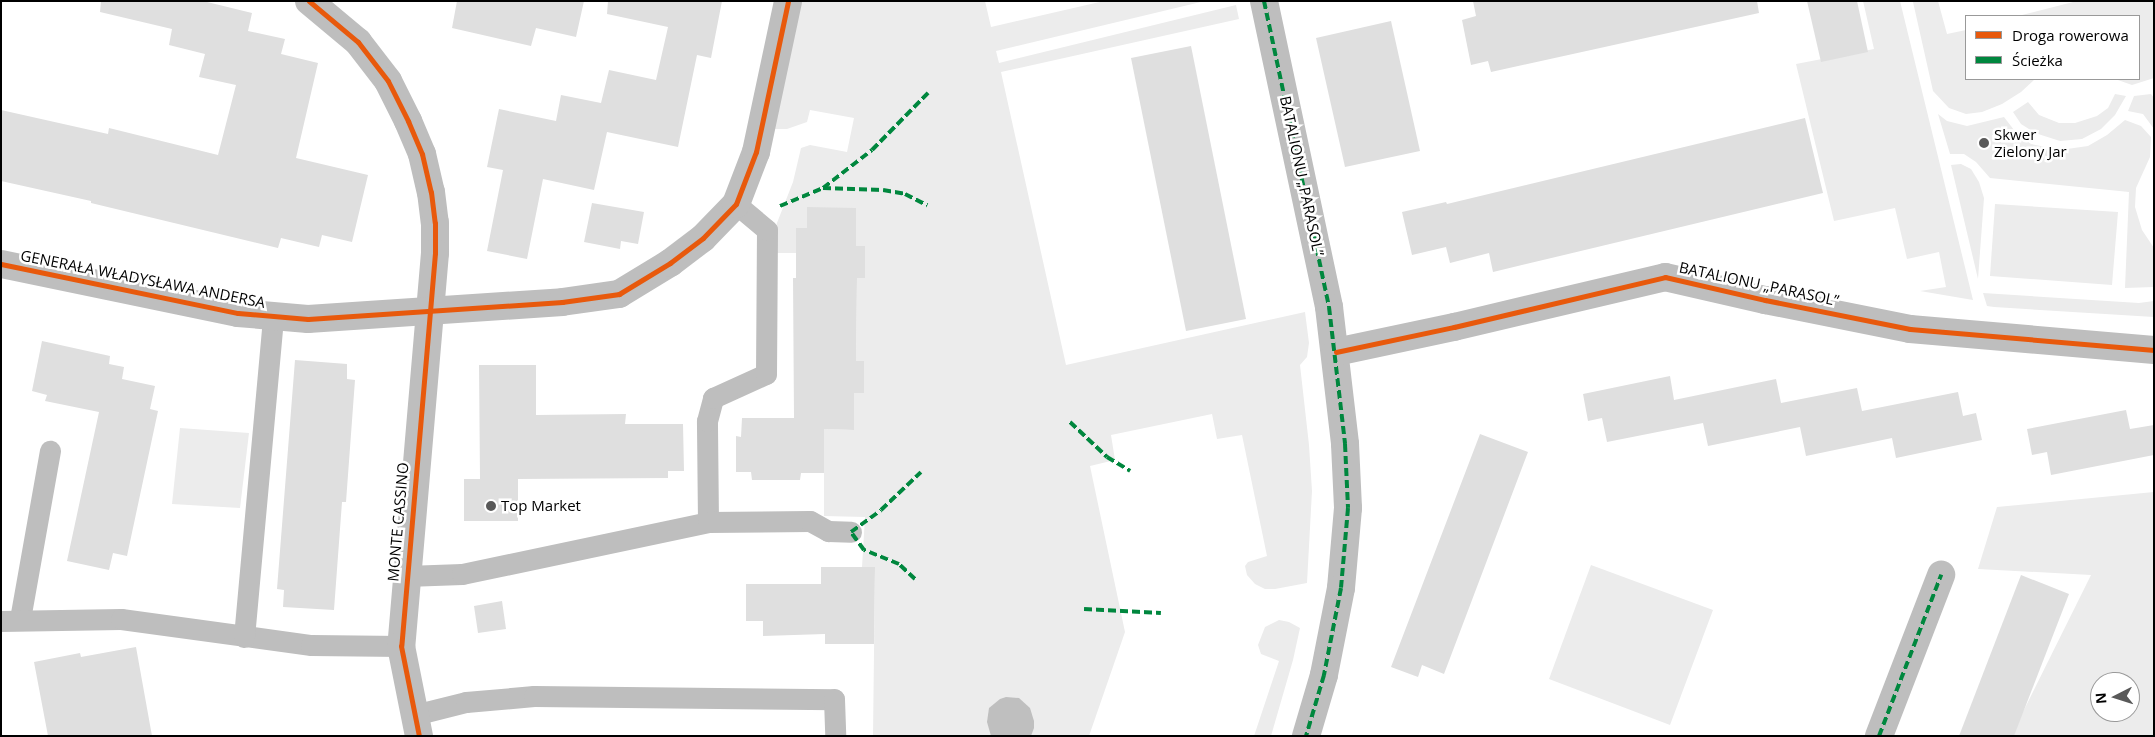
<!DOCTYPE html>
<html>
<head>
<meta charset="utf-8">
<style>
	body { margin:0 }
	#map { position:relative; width:2155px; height:737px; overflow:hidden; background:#fff; font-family:"Open Sans",sans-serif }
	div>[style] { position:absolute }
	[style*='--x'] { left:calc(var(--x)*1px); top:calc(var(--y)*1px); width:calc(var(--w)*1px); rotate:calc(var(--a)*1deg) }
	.green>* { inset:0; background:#ececec }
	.water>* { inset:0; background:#bfbfbf }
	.building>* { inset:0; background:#dfdfdf }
	.lane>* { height:21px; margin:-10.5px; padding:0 10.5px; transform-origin:10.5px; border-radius:10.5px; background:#bebebe }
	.street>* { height:28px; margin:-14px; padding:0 14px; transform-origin:14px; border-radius:14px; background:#bebebe }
	.quiet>* { height:4px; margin-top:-2px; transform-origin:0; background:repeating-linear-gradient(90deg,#00873e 0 8px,transparent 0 12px) }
	.cycleway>* { height:5px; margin:-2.5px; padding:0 2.5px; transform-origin:2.5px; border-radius:2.5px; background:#e8590c }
	.dots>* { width:14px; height:14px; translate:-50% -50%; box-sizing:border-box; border:2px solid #fff; border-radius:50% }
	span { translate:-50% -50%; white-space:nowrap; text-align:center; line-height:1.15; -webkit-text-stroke:5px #fff; paint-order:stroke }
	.poi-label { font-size:15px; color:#000 }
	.left { translate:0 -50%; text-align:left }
	.street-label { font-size:15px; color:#000 }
	.frame { position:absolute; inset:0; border:2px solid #000; pointer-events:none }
	.legend { position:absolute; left:1965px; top:15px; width:175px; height:65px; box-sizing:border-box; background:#fff; border:1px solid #999; margin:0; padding:6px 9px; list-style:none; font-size:15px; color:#000 }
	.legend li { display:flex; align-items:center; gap:10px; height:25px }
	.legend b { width:25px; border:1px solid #999 }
	.north { position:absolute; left:2090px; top:672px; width:50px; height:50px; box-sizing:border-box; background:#fff; border:1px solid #999; border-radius:50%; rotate:265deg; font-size:14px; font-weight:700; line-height:20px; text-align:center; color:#000 }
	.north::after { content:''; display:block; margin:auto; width:18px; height:22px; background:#595959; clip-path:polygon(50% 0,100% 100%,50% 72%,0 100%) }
</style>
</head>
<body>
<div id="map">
	<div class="green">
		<i style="clip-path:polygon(801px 1px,985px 1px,991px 27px,1104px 1px,1205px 1px,996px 51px,999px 63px,1236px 5px,1239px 19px,1001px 72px,1066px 365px,1305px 312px,1309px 343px,1307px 357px,1300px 365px,1309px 445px,1312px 491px,1307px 583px,1275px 589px,1265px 589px,1255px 584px,1247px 575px,1245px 566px,1248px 562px,1267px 556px,1242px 435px,1217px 439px,1212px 414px,1111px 435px,1115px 460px,1090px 466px,1125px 632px,1089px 736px,873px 736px,875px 568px,862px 567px,865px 517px,824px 516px,824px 429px,854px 430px,854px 393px,864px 393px,864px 361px,856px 361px,857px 278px,865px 278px,865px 246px,856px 246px,856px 208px,807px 208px,807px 228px,796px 228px,796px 253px,777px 253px,775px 228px,793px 182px,801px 148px,810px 145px,847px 152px,854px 118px,810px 110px,807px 122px,787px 129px,774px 129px)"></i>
		<i style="clip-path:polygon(1863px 1px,1900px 1px,1973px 300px,1920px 291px,1946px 287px,1939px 252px,1907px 259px,1895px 208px,1834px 221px,1796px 64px,1874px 49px)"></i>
		<i style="clip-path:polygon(1938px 1px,1947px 34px,1966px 30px,1966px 79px,2035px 79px,2021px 92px,2002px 104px,1982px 112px,1966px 114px,1949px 108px,1933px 91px,1913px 2px)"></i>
		<i style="clip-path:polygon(2077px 1px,2154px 1px,2154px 78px,2132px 85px,2115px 79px,2139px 79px,2139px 16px,2018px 16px)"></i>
		<i style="clip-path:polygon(2115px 94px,2126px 96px,2115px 115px,2101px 129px,2082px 139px,2060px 141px,2035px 133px,2021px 124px,2013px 112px,2028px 102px,2039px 115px,2059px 123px,2075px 123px,2097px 116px,2108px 108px)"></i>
		<i style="clip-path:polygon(2151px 94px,2154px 98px,2154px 129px,2143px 114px,2128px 111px,2134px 96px)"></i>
		<i style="clip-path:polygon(1938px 114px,1947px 121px,1967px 126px,2004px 117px,2014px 130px,2031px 144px,2060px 150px,2088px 146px,2107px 135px,2125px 120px,2141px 126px,2151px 137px,2150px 157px,2136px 188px,2135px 207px,2142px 230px,2154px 248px,2154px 287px,2125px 288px,2129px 192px,1990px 178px,1976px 162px,1964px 154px,1950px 154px)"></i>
		<i style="clip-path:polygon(1961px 164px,1971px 169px,1979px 182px,1984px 198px,1978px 279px,1951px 165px)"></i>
		<i style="clip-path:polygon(1995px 204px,2118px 212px,2112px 285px,1990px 276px)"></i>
		<i style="clip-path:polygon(1983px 293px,2139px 303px,2154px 301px,2154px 317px,1994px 307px,1987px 306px)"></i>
		<i style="clip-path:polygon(180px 428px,249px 433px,240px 508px,172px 504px)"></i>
		<i style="clip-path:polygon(evenodd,2154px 492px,2154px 736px,2011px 736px,2091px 575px,1978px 569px,1997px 507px,2154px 492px,2100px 682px,2130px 682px,2130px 712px,2100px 712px,2100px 682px)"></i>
		<i style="clip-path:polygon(1591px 565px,1713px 610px,1670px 725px,1549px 679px)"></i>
		<i style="clip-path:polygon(1279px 620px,1289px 622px,1300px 628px,1293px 660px,1271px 736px,1254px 736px,1279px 661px,1261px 654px,1258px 645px,1265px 627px)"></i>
	</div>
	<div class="water">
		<i style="clip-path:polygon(1006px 697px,1019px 698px,1030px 708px,1034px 721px,1034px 728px,1031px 736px,991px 736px,987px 722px,989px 708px,1000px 699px)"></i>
	</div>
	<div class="building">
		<i style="clip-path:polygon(101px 1px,203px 1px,252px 13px,248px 31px,285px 39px,281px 54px,318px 63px,296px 158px,368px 175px,352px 242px,322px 235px,319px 247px,281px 238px,278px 248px,91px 203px,91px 201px,1px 181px,1px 110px,108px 134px,109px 128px,218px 155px,236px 85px,199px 77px,205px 54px,169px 45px,172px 29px,100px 12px)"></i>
		<i style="clip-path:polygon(457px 1px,584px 1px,576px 37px,536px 28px,531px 46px,452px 28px)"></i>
		<i style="clip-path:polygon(608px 1px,722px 1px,711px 58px,697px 55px,678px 147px,607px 132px,594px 190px,543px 179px,527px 259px,487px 251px,503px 170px,487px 167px,499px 109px,556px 121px,561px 95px,601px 103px,609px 70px,656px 80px,668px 27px,607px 14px)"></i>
		<i style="clip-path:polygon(1473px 1px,1757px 1px,1759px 13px,1491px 72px,1488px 61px,1471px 65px,1462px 20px,1476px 16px)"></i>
		<i style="clip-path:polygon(1807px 1px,1857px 1px,1868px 52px,1821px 62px)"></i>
		<i style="clip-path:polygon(1391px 21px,1420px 151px,1345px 167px,1316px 38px)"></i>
		<i style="clip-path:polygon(1191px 46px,1246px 319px,1186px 331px,1131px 58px)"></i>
		<i style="clip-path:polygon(1805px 118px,1823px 193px,1493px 272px,1489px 253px,1450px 263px,1446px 247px,1412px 255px,1402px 212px,1446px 202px,1447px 204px)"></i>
		<i style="clip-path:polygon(592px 203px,644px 212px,638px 244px,621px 241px,620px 249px,584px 242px)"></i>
		<i style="clip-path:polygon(807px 207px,856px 208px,856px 246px,865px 246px,865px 278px,857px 278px,856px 361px,864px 361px,864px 393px,854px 393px,854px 430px,824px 429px,824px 473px,801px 473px,800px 480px,752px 480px,751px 472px,736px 472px,736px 436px,741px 437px,742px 418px,794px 418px,793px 278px,796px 278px,796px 228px,807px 228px)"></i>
		<i style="clip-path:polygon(42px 341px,110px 356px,109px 364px,124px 367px,122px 379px,155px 386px,150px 409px,158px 411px,127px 556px,113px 553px,109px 570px,67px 561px,99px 412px,45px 401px,47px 395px,32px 391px)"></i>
		<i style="clip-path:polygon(295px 360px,347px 364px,347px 379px,355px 380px,346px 502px,342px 502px,334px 610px,283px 607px,284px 590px,277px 589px)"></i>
		<i style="clip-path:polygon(479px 365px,536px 365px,536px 415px,626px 414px,625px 424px,683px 424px,684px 471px,668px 471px,668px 478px,518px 479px,518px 521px,464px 521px,464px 479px,480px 479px)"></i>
		<i style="clip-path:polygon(1670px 376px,1674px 400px,1776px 379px,1781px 403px,1857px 388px,1862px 411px,1958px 392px,1963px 416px,1976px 413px,1982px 440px,1896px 458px,1892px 438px,1806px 456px,1800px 427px,1708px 446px,1703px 423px,1607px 442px,1602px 418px,1588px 421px,1583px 394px)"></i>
		<i style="clip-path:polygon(2126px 410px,2130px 429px,2154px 425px,2154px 455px,2051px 475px,2047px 452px,2032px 455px,2027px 429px)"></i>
		<i style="clip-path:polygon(1480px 434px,1528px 452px,1444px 674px,1422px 665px,1418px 677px,1391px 667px)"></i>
		<i style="clip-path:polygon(821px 567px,875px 567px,874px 644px,825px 644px,825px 634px,763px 636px,763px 621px,746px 621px,746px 584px,821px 584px)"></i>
		<i style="clip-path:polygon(2021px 575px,2069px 594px,2014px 736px,1959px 736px)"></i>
		<i style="clip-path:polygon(502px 601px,506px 629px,478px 633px,474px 606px)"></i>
		<i style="clip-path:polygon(136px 647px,152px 736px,48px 736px,34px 662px,80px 653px,81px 657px)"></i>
	</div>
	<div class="lane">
		<i style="--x:708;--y:522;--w:101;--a:-90.6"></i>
		<i style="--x:707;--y:421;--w:24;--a:-75"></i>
		<i style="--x:713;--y:398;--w:58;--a:-24.4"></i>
		<i style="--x:766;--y:374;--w:144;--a:-89.6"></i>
		<i style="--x:767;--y:230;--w:40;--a:-140"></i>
		<i style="--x:406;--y:576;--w:56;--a:-2"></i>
		<i style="--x:462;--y:574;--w:251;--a:-11.9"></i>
		<i style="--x:708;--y:522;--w:102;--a:-0.6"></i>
		<i style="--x:810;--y:521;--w:21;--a:29"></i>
		<i style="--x:828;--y:531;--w:23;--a:2"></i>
		<i style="--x:20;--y:619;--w:171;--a:-79.9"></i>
		<i style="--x:1;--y:621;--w:120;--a:-1"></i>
		<i style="--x:121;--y:619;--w:192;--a:7.8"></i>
		<i style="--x:311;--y:645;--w:90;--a:0.6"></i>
		<i style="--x:244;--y:637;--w:322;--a:-84.8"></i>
		<i style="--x:414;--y:715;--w:54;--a:-14"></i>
		<i style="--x:466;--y:702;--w:68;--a:-5"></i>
		<i style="--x:534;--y:696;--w:300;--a:0.6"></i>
		<i style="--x:834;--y:699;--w:37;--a:88"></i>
	</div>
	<div class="street">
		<i style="--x:309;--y:1;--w:64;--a:39.9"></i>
		<i style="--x:358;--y:42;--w:49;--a:52.4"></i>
		<i style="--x:388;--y:81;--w:45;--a:63.4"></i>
		<i style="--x:408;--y:121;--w:36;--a:67"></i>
		<i style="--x:422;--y:154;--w:39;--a:77"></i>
		<i style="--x:431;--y:192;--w:31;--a:83"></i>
		<i style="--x:435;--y:223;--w:30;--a:90"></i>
		<i style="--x:435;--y:253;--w:394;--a:94.9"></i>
		<i style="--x:401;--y:646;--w:92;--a:78.7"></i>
		<i style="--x:1264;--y:1;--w:313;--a:78"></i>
		<i style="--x:1329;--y:307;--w:138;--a:83.3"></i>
		<i style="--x:1345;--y:444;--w:64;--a:87.3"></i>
		<i style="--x:1348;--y:508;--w:80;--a:95"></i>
		<i style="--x:1341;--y:588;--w:89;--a:101.1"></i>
		<i style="--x:1324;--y:675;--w:64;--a:106.4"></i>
		<i style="--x:1;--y:264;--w:242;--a:11.7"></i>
		<i style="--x:238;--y:313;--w:70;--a:4.9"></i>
		<i style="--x:308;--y:319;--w:255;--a:-3.8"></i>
		<i style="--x:562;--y:302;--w:58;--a:-8"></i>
		<i style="--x:619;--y:294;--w:60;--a:-31.3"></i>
		<i style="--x:670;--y:263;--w:41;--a:-37.1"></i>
		<i style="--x:703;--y:238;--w:47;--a:-45.9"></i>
		<i style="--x:736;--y:204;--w:56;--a:-69"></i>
		<i style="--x:756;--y:152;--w:154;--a:-78"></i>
		<i style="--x:1336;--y:352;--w:121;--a:-12"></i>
		<i style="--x:1454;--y:327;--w:217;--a:-13.3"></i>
		<i style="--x:1665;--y:277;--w:103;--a:13"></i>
		<i style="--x:1765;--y:300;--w:148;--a:11.3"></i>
		<i style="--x:1910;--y:329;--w:245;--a:4.9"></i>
		<i style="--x:1879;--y:736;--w:173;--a:-68.9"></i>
	</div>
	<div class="quiet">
		<i style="--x:1264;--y:1;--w:313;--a:78"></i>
		<i style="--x:1329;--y:307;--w:138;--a:83.3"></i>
		<i style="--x:1345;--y:444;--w:64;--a:87.3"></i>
		<i style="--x:1348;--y:508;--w:80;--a:95"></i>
		<i style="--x:1341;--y:588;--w:89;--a:101.1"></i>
		<i style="--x:1324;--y:675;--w:64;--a:106.4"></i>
		<i style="--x:823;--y:188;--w:62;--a:-37.8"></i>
		<i style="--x:872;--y:150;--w:80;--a:-45.5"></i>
		<i style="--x:780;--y:206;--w:47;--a:-22.7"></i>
		<i style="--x:823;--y:188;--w:60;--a:1.9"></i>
		<i style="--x:883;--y:190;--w:22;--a:10"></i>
		<i style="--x:905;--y:194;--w:25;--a:27"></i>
		<i style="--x:1070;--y:422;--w:51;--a:43.4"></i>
		<i style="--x:1107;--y:457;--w:27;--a:31"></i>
		<i style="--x:915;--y:579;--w:22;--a:-137"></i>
		<i style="--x:899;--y:564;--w:38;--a:-158"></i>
		<i style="--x:864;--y:550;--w:22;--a:-126"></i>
		<i style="--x:851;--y:532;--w:37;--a:-36"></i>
		<i style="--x:881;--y:510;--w:55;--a:-43.5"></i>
		<i style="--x:1084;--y:609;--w:77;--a:3"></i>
		<i style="--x:1879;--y:736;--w:173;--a:-68.9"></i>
	</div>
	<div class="cycleway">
		<i style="--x:309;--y:1;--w:64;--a:39.9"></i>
		<i style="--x:358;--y:42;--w:49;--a:52.4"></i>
		<i style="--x:388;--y:81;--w:45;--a:63.4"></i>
		<i style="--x:408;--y:121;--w:36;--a:67"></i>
		<i style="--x:422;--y:154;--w:39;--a:77"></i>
		<i style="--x:431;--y:192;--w:31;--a:83"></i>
		<i style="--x:435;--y:223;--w:30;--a:90"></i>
		<i style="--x:435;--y:253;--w:394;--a:94.9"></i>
		<i style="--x:401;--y:646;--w:92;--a:78.7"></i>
		<i style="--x:1;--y:264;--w:242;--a:11.7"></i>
		<i style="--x:238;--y:313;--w:70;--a:4.9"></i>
		<i style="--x:308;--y:319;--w:255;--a:-3.8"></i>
		<i style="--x:562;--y:302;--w:58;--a:-8"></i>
		<i style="--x:619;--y:294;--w:60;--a:-31.3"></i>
		<i style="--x:670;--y:263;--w:41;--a:-37.1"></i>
		<i style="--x:703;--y:238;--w:47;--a:-45.9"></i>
		<i style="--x:736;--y:204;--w:56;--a:-69"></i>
		<i style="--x:756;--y:152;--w:154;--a:-78"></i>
		<i style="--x:1336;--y:352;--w:121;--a:-12"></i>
		<i style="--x:1454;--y:327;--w:217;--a:-13.3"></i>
		<i style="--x:1665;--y:277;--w:103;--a:13"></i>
		<i style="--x:1765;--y:300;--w:148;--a:11.3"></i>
		<i style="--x:1910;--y:329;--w:245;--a:4.9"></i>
	</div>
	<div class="dots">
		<i style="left:1984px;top:143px;background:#595959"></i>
		<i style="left:491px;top:506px;background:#595959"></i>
	</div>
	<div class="poi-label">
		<span class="left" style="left:1994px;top:143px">Skwer<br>Zielony Jar</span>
		<span class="left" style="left:501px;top:506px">Top Market</span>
	</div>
	<div class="street-label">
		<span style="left:1302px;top:176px;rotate:78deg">BATALIONU „PARASOL”</span>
		<span style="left:143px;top:279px;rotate:11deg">GENERAŁA WŁADYSŁAWA ANDERSA</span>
		<span style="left:1759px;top:284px;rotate:12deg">BATALIONU „PARASOL”</span>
		<span style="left:398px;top:522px;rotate:-85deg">MONTE CASSINO</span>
	</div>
	<div class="frame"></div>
	<ul class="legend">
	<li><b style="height:6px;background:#e8590c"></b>Droga rowerowa</li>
	<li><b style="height:6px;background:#00873e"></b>Ścieżka</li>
	</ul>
	<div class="north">N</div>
</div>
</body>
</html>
